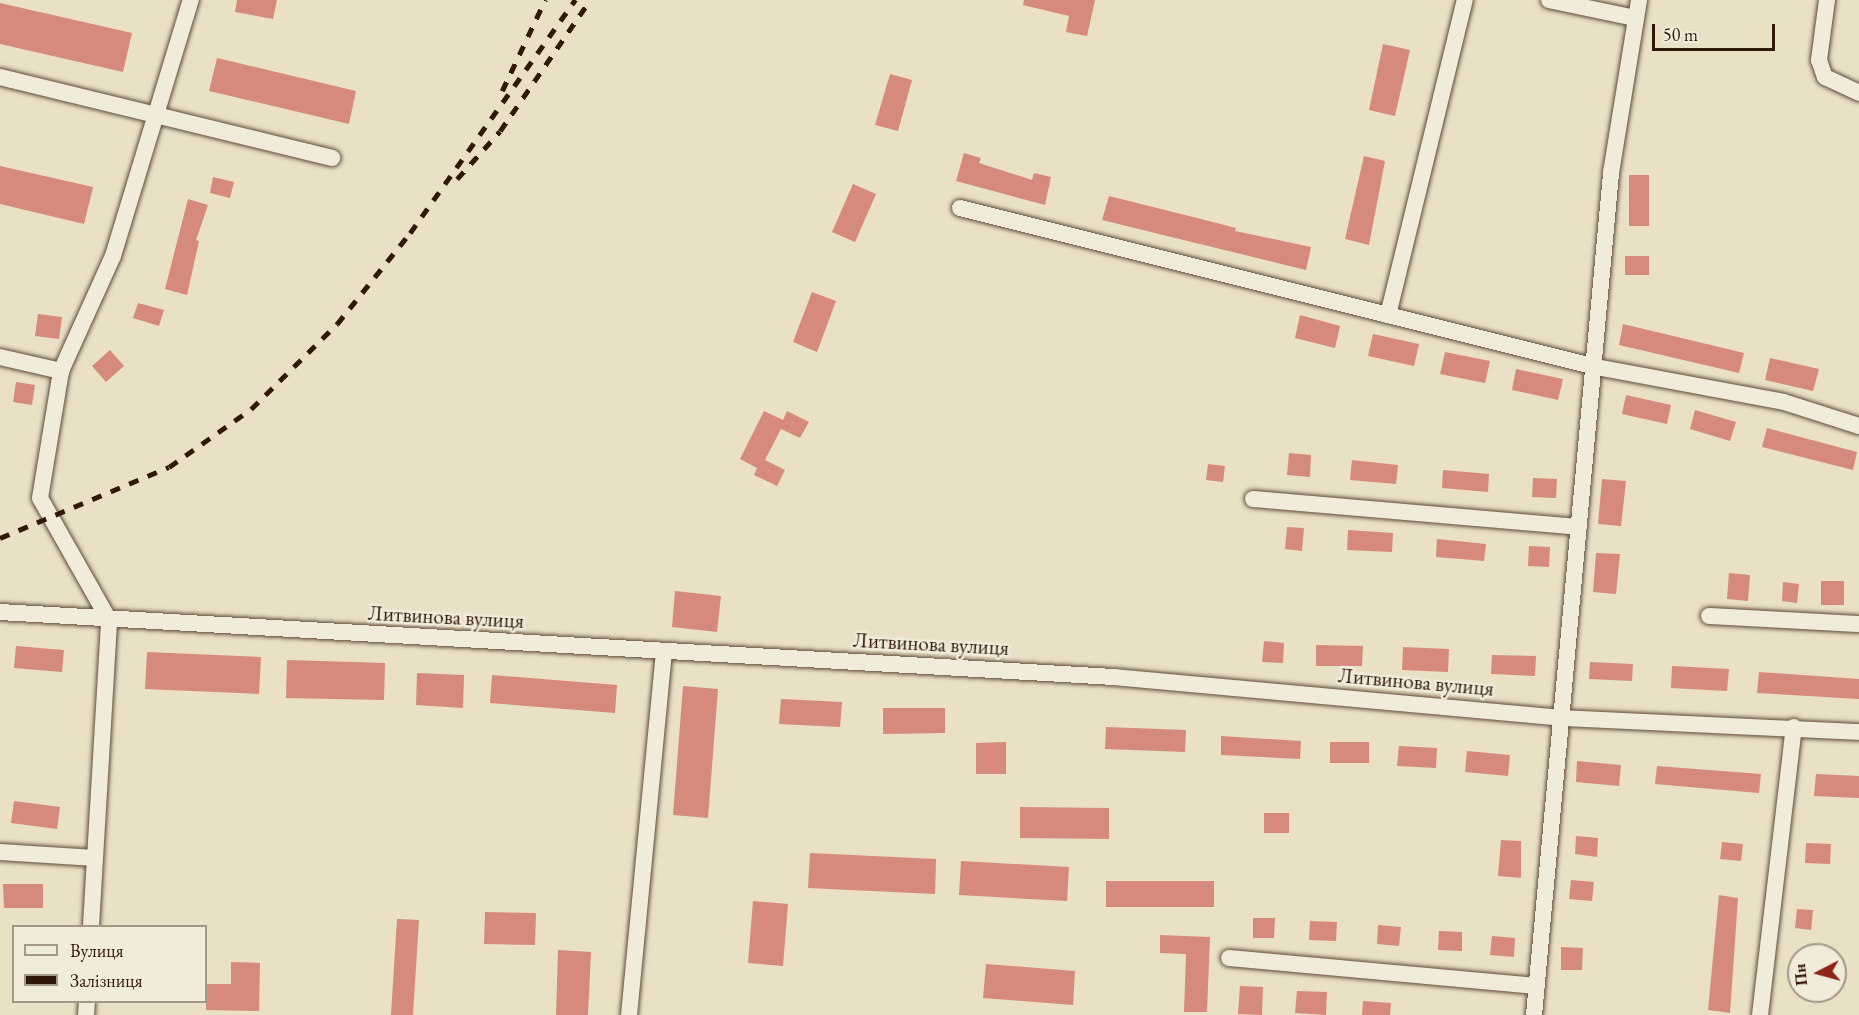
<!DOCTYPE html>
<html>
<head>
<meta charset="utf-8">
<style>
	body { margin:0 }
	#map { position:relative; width:1859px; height:1015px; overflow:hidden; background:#e9e0c6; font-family:"EB Garamond",serif }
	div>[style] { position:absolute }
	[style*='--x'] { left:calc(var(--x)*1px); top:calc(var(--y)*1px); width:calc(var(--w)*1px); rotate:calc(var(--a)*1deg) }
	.building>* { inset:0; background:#d58a7d }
	.roads { filter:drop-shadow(0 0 2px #5e4a38) drop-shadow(0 0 2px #5e4a38) }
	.minor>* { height:16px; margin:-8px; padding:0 8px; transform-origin:8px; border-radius:8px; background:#f1ebda }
	.rail>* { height:4.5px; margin-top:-2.25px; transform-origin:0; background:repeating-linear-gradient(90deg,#301808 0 10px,transparent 0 20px) }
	span { translate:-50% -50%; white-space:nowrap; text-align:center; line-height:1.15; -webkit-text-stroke:5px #f1ebda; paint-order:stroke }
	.street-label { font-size:21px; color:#301808 }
	.legend { position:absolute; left:12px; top:925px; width:195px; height:78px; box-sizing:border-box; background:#f1ebda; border:2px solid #a49786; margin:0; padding:8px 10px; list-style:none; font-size:18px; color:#301808 }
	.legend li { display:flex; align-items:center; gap:12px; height:30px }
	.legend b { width:30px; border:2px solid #a49786 }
	.north { position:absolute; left:1787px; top:943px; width:60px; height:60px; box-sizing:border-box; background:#f1ebda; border:2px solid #a49786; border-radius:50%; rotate:264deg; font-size:16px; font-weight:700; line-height:24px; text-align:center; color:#301808 }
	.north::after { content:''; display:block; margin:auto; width:21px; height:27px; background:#8f2418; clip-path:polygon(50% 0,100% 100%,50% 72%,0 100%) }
	.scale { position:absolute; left:1652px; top:24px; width:123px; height:27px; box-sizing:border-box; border:3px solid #301808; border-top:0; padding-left:8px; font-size:18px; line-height:21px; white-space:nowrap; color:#301808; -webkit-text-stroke:4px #f1ebda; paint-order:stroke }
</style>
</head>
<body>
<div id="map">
	<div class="building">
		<i style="clip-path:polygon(237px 0,277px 0,273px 19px,235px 12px)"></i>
		<i style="clip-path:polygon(1024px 0,1095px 0,1087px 36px,1066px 32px,1069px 16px,1023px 5px)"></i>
		<i style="clip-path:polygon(0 3px,132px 33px,123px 72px,0 44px)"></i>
		<i style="clip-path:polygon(1383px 44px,1410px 50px,1395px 116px,1369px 110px)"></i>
		<i style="clip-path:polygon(217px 58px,356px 91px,349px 124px,209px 91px)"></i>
		<i style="clip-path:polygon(890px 74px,912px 80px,898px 131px,875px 125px)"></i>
		<i style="clip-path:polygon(964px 153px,981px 158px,979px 163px,1032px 180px,1034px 173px,1051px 177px,1045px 205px,956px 181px)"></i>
		<i style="clip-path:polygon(1364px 156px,1385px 161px,1369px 245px,1345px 239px)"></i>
		<i style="clip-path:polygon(0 166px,93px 187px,84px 224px,0 204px)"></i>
		<i style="clip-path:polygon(1629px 175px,1649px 175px,1649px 226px,1629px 226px)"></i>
		<i style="clip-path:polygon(213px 177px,234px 182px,230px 198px,210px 193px)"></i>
		<i style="clip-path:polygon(853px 184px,876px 194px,855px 242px,832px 232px)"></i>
		<i style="clip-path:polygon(1109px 196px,1201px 219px,1236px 228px,1235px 231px,1311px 247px,1306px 270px,1102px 220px)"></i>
		<i style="clip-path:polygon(188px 199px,208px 205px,196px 240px,199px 241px,187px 295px,165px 289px)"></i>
		<i style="clip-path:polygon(1625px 256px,1649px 256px,1649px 275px,1625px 275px)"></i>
		<i style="clip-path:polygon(812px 292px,836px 301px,817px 352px,793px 342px)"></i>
		<i style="clip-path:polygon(138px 303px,164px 310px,159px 326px,133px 318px)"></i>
		<i style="clip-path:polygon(38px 314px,62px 317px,59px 339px,35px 336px)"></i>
		<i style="clip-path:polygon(1300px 315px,1340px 326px,1335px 348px,1295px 338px)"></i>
		<i style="clip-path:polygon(1623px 324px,1744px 353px,1739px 373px,1619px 345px)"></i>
		<i style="clip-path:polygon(1373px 334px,1419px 344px,1414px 366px,1368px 356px)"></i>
		<i style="clip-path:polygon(110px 350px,124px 366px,106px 382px,92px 366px)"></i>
		<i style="clip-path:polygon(1445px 352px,1490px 361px,1485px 383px,1440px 374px)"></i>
		<i style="clip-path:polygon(1770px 358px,1819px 369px,1813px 391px,1765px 380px)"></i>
		<i style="clip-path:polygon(1516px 369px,1563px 379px,1558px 400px,1512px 390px)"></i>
		<i style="clip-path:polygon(16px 382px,35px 385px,32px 405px,13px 402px)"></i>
		<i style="clip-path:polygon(1626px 395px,1671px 405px,1667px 424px,1622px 414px)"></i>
		<i style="clip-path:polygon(1695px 410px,1736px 422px,1730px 441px,1690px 429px)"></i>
		<i style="clip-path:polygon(764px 411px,783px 420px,787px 411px,809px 422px,800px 438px,781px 429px,765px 460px,785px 470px,777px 486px,754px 475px,757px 468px,740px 459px)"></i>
		<i style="clip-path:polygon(1767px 428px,1857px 452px,1853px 470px,1762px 447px)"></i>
		<i style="clip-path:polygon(1289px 453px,1311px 455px,1310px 477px,1287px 475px)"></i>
		<i style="clip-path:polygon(1352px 460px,1398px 465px,1396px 484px,1350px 480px)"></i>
		<i style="clip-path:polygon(1208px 464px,1225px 466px,1223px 482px,1206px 480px)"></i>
		<i style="clip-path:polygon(1443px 470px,1489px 474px,1488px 492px,1442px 488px)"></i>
		<i style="clip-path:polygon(1533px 478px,1557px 479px,1556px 498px,1532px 497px)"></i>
		<i style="clip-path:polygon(1602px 479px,1626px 481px,1621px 526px,1598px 524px)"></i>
		<i style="clip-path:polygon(1287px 527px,1304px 528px,1302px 551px,1285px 549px)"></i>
		<i style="clip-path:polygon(1348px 530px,1393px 533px,1392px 552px,1347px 550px)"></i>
		<i style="clip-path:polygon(1437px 539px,1486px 544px,1484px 561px,1436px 557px)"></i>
		<i style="clip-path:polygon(1529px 546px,1550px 547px,1549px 567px,1528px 566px)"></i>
		<i style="clip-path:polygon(1596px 553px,1620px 554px,1616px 594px,1593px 592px)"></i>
		<i style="clip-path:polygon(1729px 573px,1750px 575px,1748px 601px,1727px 599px)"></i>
		<i style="clip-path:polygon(1821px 581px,1844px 581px,1844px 605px,1821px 605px)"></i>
		<i style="clip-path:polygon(1783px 582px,1799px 584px,1797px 603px,1782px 601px)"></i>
		<i style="clip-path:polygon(675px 591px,721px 596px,717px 632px,672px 627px)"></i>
		<i style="clip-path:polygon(1264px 641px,1284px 643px,1283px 663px,1262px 662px)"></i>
		<i style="clip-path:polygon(1316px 645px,1363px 646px,1362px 666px,1316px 666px)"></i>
		<i style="clip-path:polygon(16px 646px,64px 650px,62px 672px,14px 668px)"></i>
		<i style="clip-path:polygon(1403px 647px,1449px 649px,1448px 672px,1402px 670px)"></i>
		<i style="clip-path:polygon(147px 652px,261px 657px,259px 694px,145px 689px)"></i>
		<i style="clip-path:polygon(1492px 655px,1536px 656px,1535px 676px,1491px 674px)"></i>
		<i style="clip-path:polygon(287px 660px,385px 663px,384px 700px,286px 698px)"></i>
		<i style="clip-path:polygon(1590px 662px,1633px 664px,1632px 681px,1589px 679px)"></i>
		<i style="clip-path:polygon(1672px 666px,1729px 669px,1727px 691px,1671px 688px)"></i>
		<i style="clip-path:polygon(1759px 672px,1859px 679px,1859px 699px,1757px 693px)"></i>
		<i style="clip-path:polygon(417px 673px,464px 675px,463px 708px,416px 705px)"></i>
		<i style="clip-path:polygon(492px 675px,617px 685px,615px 713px,490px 703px)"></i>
		<i style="clip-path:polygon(683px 686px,718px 689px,708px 818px,673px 815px)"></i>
		<i style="clip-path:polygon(781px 699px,842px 702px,840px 727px,779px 724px)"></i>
		<i style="clip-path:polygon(883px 708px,945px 708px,945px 733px,883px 734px)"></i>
		<i style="clip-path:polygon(1106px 727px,1186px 730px,1185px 752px,1105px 749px)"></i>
		<i style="clip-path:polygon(1221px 736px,1301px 741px,1300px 759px,1221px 755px)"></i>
		<i style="clip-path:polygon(1006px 742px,1006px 774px,976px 774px,976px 743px)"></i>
		<i style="clip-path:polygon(1330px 742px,1369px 742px,1369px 763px,1330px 763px)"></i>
		<i style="clip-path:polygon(1399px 746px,1437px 748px,1436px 768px,1397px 766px)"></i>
		<i style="clip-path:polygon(1467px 751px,1510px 755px,1508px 776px,1465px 772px)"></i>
		<i style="clip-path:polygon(1577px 761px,1621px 765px,1619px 786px,1576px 782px)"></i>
		<i style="clip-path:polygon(1657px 766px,1761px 774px,1759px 793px,1655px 784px)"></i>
		<i style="clip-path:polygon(1816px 774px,1859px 776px,1859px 798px,1814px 796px)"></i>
		<i style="clip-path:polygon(14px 801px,60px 807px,57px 829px,11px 823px)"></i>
		<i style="clip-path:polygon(1020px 807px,1109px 808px,1109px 839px,1020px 838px)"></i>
		<i style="clip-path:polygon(1264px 813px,1289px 813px,1289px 833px,1264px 833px)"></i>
		<i style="clip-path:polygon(1576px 836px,1598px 838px,1597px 857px,1575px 854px)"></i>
		<i style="clip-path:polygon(1501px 840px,1521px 841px,1521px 878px,1498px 876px)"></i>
		<i style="clip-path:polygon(1722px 842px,1743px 844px,1741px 861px,1720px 859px)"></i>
		<i style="clip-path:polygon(1806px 843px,1831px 844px,1830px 864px,1805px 863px)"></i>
		<i style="clip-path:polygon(810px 853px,936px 859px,935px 894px,808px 888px)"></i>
		<i style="clip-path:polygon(961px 861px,1069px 867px,1067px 901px,959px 895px)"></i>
		<i style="clip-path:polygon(1571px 880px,1594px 882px,1592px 901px,1569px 899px)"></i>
		<i style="clip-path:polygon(1106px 881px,1214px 881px,1214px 907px,1106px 907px)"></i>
		<i style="clip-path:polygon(3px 884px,43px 884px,43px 908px,4px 908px)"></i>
		<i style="clip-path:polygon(1719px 895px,1738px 898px,1730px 1013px,1708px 1010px)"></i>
		<i style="clip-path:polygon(753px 901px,788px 904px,783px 966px,748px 963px)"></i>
		<i style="clip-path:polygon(1797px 909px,1813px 910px,1811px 930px,1795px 928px)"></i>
		<i style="clip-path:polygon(485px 912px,536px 913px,535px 945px,484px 944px)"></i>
		<i style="clip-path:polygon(1253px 918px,1275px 918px,1274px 938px,1253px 938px)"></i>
		<i style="clip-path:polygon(397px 919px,419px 920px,413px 1015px,391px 1015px)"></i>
		<i style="clip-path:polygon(1310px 921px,1337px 922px,1336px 941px,1309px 940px)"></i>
		<i style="clip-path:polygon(1378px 925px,1401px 927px,1399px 946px,1377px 944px)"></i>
		<i style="clip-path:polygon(1439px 931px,1462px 932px,1462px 951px,1438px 950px)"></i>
		<i style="clip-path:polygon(1160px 935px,1210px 937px,1207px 1012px,1184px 1012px,1186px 954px,1160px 953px)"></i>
		<i style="clip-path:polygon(1492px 936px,1515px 938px,1514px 957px,1490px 955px)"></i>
		<i style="clip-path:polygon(1561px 947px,1583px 948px,1582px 970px,1561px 970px)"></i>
		<i style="clip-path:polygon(558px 950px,591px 952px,588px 1015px,556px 1015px)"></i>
		<i style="clip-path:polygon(231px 962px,260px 963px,259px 1011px,206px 1010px,206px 984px,231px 984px)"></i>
		<i style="clip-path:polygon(986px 964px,1075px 971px,1073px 1005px,983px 998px)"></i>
		<i style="clip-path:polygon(1240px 986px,1263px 987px,1262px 1015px,1238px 1014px)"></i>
		<i style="clip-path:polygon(1297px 991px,1327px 992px,1326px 1015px,1295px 1013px)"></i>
		<i style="clip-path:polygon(1363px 1001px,1391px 1003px,1390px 1015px,1362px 1015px)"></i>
	</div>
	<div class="roads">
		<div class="minor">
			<i style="--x:1549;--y:0;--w:88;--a:11.8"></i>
			<i style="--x:1827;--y:0;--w:61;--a:97.6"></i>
			<i style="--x:1819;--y:60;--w:18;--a:71"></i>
			<i style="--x:1825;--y:77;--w:38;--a:25"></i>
			<i style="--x:0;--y:77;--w:342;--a:13.7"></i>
			<i style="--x:960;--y:208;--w:656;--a:14.04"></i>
			<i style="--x:1596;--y:367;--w:191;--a:10.5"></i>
			<i style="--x:1784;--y:402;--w:79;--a:17.7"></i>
			<i style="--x:1388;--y:315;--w:324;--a:-76.3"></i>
			<i style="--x:0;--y:357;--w:63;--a:12.9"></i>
			<i style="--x:1253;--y:499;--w:327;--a:4.9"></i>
			<i style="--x:0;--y:612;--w:1115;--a:3.34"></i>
			<i style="--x:1113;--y:677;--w:451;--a:5.2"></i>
			<i style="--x:1562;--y:718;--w:297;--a:2.7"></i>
			<i style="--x:1709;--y:616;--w:150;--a:3.1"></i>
			<i style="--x:0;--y:852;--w:95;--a:3.6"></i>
			<i style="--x:91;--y:926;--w:307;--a:-86.6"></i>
			<i style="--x:109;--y:620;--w:140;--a:-119.5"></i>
			<i style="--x:40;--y:498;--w:129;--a:-80.6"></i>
			<i style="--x:61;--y:371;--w:126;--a:-65.7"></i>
			<i style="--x:113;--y:256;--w:268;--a:-73.1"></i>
			<i style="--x:1229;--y:958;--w:309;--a:5.2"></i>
			<i style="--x:86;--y:1015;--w:13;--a:-86"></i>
			<i style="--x:629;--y:1015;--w:365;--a:-84.5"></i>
			<i style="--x:1534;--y:1015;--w:846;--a:-84.77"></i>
			<i style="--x:1611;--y:173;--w:175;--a:-80.8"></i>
			<i style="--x:1760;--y:1015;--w:290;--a:-83.3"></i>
		</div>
	</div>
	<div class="rail">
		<i style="--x:502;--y:91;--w:101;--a:-64.7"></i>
		<i style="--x:457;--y:179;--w:64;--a:-48.1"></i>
		<i style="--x:500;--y:131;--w:159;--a:-55.5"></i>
		<i style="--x:0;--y:538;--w:183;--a:-22.8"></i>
		<i style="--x:169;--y:467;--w:100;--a:-35.3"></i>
		<i style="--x:251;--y:409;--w:121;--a:-44.7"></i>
		<i style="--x:337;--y:324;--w:117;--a:-51.3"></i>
		<i style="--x:410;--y:233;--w:286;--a:-54.7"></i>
	</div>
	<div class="street-label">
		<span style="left:446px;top:617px;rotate:3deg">Литвинова вулиця</span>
		<span style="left:931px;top:644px;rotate:3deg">Литвинова вулиця</span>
		<span style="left:1416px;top:682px;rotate:5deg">Литвинова вулиця</span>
	</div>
	<ul class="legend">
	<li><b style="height:8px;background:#f1ebda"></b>Вулиця</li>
	<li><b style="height:8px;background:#301808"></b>Залізниця</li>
	</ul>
	<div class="north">Пн</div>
	<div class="scale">50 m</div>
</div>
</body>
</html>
